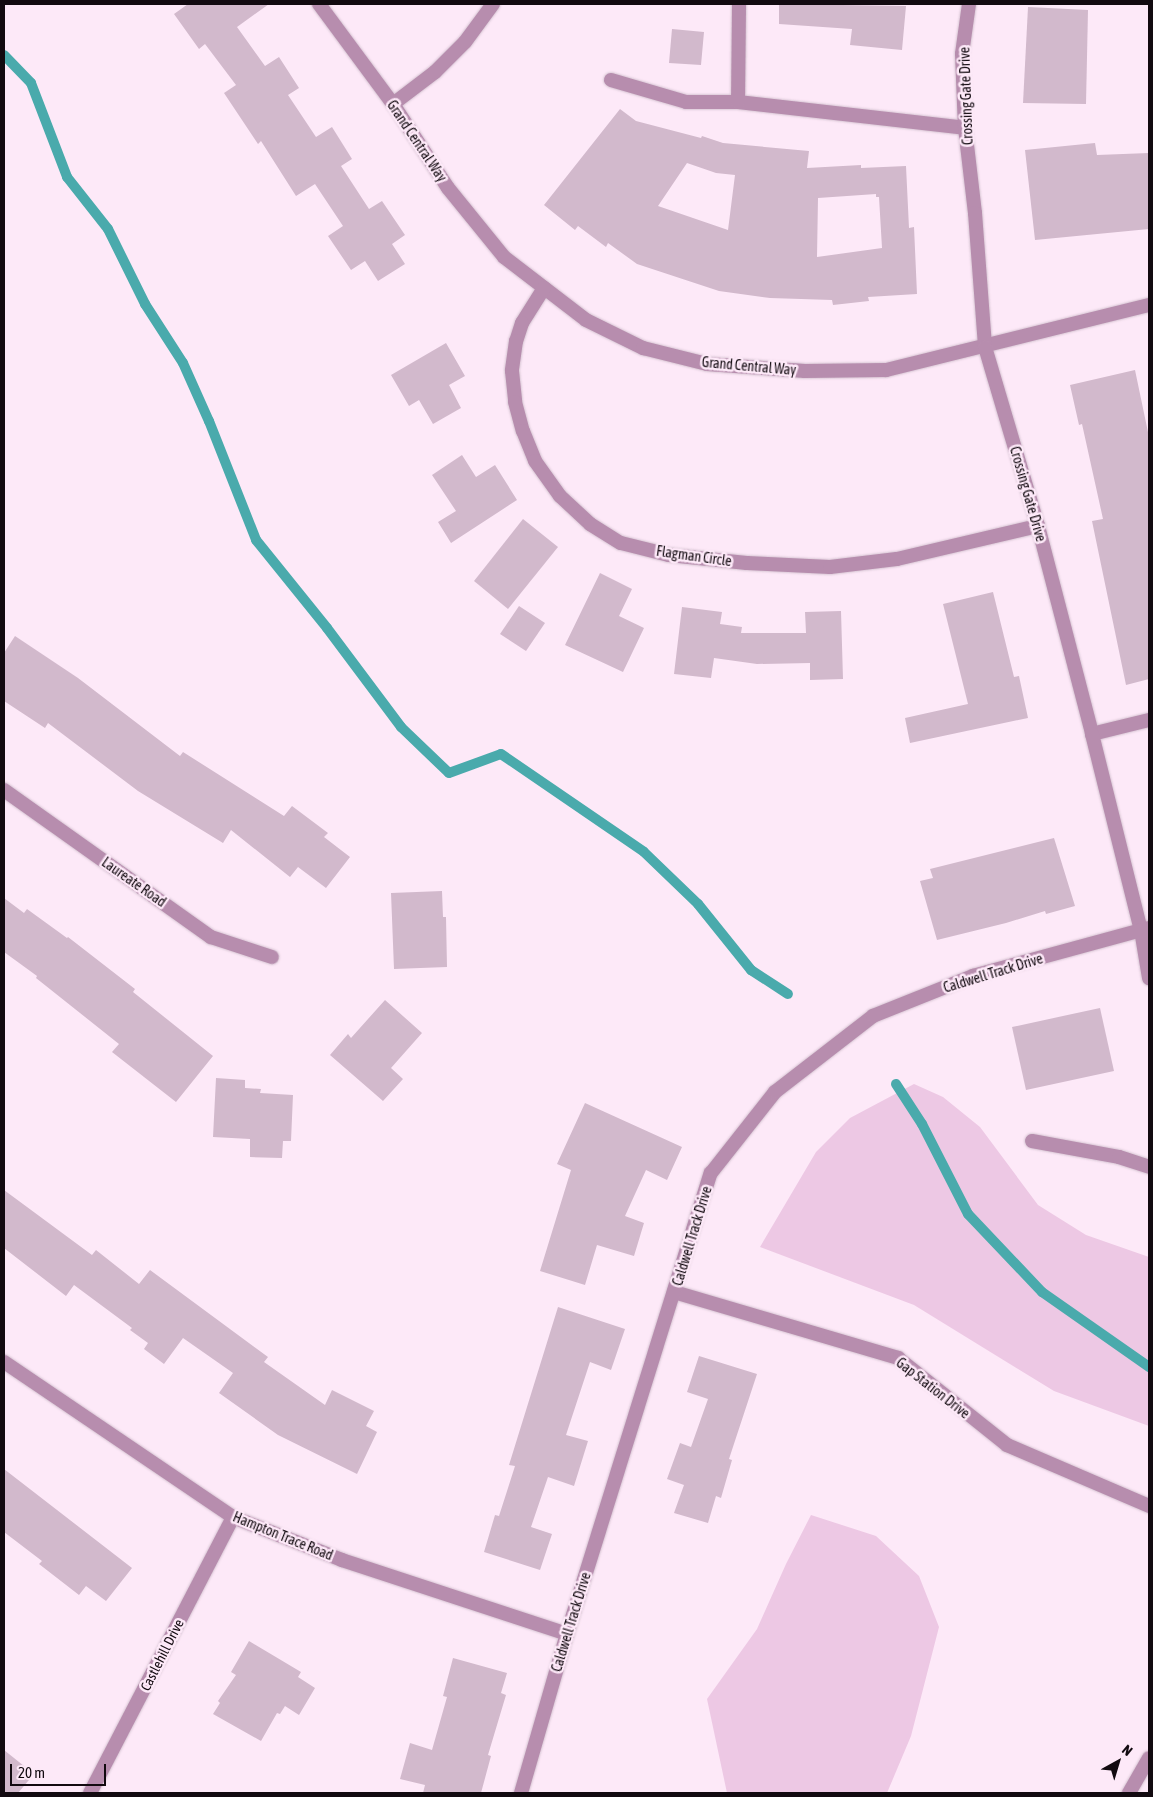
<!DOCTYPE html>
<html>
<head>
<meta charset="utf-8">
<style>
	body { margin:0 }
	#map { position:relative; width:1153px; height:1797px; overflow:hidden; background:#fde9f8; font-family:"Asap Condensed",sans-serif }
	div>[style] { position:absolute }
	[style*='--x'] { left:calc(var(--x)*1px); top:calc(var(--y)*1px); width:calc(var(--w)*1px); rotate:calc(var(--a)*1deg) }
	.green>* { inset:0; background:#edc8e4 }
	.stream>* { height:10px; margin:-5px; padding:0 5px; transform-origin:5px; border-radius:5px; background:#4aaaac }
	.building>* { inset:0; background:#d2b9cc }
	.roads { filter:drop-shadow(0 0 1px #d7c5d3) drop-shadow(0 0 1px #d7c5d3) }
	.service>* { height:14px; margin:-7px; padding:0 7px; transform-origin:7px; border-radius:7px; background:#b78dae }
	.minor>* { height:14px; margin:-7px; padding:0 7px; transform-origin:7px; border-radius:7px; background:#b78dae }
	span { translate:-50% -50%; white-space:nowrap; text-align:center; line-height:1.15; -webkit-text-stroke:5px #fde9f8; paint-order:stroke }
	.street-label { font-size:14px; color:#120a10 }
	.frame { position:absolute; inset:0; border:5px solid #120a10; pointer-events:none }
	.north { position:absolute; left:1093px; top:1737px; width:50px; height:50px; -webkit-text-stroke:4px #fde9f8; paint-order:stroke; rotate:39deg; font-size:14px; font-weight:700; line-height:20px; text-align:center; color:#120a10 }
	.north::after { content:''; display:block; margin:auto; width:18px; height:22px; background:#120a10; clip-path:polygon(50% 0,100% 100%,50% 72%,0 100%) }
	.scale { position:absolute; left:10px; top:1764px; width:96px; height:22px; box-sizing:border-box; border:2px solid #120a10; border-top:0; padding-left:6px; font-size:15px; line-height:18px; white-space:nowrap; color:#120a10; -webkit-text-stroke:4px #fde9f8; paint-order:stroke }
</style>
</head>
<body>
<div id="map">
	<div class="green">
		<i style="clip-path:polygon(914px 1084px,943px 1097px,980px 1127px,1038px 1205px,1086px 1235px,1149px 1257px,1149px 1426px,1054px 1391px,914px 1305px,760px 1247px,816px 1152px,850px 1118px)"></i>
		<i style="clip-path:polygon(811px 1515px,876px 1536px,919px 1576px,939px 1627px,911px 1736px,887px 1793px,727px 1793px,707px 1699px,757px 1629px,786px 1564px)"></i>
	</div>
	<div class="stream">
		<i style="--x:4;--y:55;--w:39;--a:46"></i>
		<i style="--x:31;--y:83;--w:101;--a:69"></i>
		<i style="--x:67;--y:177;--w:66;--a:51.7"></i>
		<i style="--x:108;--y:229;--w:84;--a:63.7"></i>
		<i style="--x:145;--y:304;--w:70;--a:57.2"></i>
		<i style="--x:183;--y:363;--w:64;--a:65.9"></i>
		<i style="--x:209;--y:421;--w:128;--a:68.4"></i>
		<i style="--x:256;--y:540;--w:113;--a:51.1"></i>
		<i style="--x:327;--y:628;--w:124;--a:53.2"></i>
		<i style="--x:401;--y:727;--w:66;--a:43.8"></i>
		<i style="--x:449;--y:773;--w:55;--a:-20.1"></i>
		<i style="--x:501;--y:754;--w:173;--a:34.4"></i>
		<i style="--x:644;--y:852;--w:75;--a:43.9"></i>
		<i style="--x:698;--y:904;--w:85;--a:51.2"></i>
		<i style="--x:751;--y:970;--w:44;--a:33"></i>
		<i style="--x:896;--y:1084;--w:48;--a:57"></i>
		<i style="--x:922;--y:1124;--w:101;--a:62.9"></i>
		<i style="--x:968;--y:1214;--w:108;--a:46.5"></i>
		<i style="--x:1042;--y:1292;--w:131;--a:35"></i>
	</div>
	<div class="building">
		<i style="clip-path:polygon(188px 4px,269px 4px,237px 27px,265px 66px,279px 57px,299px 88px,288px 95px,316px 137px,332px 127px,352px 159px,341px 166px,369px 209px,382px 201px,405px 235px,392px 244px,405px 264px,378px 281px,365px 261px,351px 270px,328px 236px,343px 226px,315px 184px,296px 196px,261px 141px,258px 144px,224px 93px,236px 85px,205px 44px,199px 49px,174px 14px)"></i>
		<i style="clip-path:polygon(779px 4px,906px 6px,902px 50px,850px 45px,852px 29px,779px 24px)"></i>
		<i style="clip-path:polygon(1028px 7px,1088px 10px,1086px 104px,1023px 103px)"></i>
		<i style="clip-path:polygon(672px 29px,704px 32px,701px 65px,669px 63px)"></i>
		<i style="clip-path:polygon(evenodd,620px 109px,636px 121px,701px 138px,702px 136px,723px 143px,809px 151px,807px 168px,861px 165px,861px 168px,906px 166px,909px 228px,914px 227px,917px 294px,868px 297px,869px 301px,833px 305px,832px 300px,770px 298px,719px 291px,637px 264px,608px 243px,606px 247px,578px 226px,575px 230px,544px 205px,620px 109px,687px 163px,716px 173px,735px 175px,728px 230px,658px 206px,687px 163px,620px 109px,876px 194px,876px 197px,879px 197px,882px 248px,817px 257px,818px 198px,876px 194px)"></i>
		<i style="clip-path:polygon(1095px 143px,1097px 155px,1149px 153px,1149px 229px,1035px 240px,1025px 150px)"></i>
		<i style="clip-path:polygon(446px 343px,465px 376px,449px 385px,461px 408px,433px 424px,419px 400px,409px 406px,391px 375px)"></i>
		<i style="clip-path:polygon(1135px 370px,1149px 437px,1149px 679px,1126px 685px,1092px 521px,1103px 519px,1082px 424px,1079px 425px,1070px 385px)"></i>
		<i style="clip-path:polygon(462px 455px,476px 477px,495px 465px,517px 500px,451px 543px,438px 522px,456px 511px,432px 475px)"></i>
		<i style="clip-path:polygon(523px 519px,558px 547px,508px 609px,474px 581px)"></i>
		<i style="clip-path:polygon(600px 573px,632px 589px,619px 616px,644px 628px,623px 672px,565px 645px)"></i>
		<i style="clip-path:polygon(993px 592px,1014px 677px,1019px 676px,1028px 718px,910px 743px,905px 718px,968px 704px,943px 604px)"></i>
		<i style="clip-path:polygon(519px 606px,545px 623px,526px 651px,500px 634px)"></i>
		<i style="clip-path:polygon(682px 607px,722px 612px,720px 624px,742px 627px,741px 633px,806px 633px,805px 612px,841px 611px,843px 679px,810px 680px,810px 663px,757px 664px,714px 658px,711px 678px,674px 674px)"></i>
		<i style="clip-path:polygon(15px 636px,78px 678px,180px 756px,183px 752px,284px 816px,292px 806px,328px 833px,324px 837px,350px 857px,326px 888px,298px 867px,290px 877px,231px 830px,223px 843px,138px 791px,48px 723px,45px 728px,4px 701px,4px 653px)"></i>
		<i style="clip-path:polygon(1054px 838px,1075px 906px,1046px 914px,1045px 911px,1006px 923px,937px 940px,920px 881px,933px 878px,930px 869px)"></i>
		<i style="clip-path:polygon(442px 891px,443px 917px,446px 917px,447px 967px,394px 969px,391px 893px)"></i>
		<i style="clip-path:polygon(4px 898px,24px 913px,27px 909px,67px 938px,68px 937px,135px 989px,133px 992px,213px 1056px,176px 1102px,112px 1052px,119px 1044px,36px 978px,37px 976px,4px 952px)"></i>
		<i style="clip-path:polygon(385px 1000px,422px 1033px,391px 1068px,403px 1079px,383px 1101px,330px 1055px,348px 1034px,351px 1038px)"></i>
		<i style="clip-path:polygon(1100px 1008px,1114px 1071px,1026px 1090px,1012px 1027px)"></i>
		<i style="clip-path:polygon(216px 1078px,245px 1080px,245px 1088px,261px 1089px,260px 1093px,293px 1095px,291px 1141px,283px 1141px,282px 1158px,250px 1157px,250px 1139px,213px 1137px)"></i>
		<i style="clip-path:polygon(585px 1103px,682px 1147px,667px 1180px,646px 1170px,625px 1216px,644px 1223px,634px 1256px,597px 1245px,585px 1285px,540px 1271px,571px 1170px,557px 1164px)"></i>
		<i style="clip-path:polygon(4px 1190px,92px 1255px,96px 1250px,139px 1284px,150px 1270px,268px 1357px,264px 1362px,325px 1405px,332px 1390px,374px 1411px,366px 1426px,377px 1432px,357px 1474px,278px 1435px,219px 1393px,233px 1373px,183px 1338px,164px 1364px,144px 1349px,148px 1343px,130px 1330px,132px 1328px,74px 1285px,66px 1296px,4px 1248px)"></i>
		<i style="clip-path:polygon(558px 1307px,625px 1329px,611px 1370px,590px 1362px,566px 1435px,588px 1441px,574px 1486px,548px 1477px,531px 1527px,552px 1534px,540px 1570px,484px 1552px,495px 1515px,499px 1516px,515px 1466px,509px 1465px)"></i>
		<i style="clip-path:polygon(699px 1356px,757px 1374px,729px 1459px,732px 1460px,721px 1498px,716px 1496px,708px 1523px,674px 1513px,684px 1485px,667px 1479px,680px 1443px,691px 1447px,708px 1399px,687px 1392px)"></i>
		<i style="clip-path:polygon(4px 1469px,132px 1568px,106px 1601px,86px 1586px,79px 1595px,39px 1564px,42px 1561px,4px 1532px)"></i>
		<i style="clip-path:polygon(249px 1641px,301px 1672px,298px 1677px,315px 1688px,299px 1715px,285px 1706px,280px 1714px,277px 1713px,261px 1741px,213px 1714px,220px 1703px,218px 1701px,236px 1675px,231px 1672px)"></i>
		<i style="clip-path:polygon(453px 1658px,507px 1673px,501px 1693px,506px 1695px,488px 1755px,491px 1756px,481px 1793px,423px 1793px,425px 1785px,400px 1779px,410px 1743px,432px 1750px,447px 1697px,443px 1696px)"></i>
		<i style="clip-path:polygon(4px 1750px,34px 1774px,18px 1793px,4px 1793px)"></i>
	</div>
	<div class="roads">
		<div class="service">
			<i style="--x:611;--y:80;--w:78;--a:16.3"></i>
			<i style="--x:686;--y:102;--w:52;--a:0"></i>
			<i style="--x:738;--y:102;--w:228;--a:6.5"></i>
			<i style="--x:738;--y:102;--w:98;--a:-89.4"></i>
			<i style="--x:1092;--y:734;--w:59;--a:-13.8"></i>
			<i style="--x:1032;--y:1141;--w:88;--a:10.4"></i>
			<i style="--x:1119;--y:1157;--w:32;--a:18"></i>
		</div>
		<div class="minor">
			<i style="--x:319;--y:4;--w:124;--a:53.5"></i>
			<i style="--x:393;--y:104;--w:100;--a:56.8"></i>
			<i style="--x:448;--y:188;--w:89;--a:50.9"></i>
			<i style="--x:504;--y:257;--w:103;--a:37.5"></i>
			<i style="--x:586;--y:320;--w:64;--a:26.2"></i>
			<i style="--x:643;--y:348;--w:66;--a:14"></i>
			<i style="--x:707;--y:364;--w:98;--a:4.1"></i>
			<i style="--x:805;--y:371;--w:81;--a:-0.7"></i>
			<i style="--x:886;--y:370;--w:271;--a:-13.9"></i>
			<i style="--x:969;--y:4;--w:50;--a:98"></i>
			<i style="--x:962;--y:54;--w:74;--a:87.7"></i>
			<i style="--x:965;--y:128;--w:86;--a:83.3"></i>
			<i style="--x:975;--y:213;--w:134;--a:85.7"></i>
			<i style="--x:985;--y:347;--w:187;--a:73.5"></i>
			<i style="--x:1038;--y:526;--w:215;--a:75.4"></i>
			<i style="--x:1092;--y:734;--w:202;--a:76"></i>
			<i style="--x:1141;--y:930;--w:49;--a:80.5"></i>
			<i style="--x:393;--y:104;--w:53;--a:-37.3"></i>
			<i style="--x:435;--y:72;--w:42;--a:-45"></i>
			<i style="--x:465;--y:42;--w:47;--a:-53.6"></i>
			<i style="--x:544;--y:288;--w:41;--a:122.2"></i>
			<i style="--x:522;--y:323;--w:19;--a:108"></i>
			<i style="--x:516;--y:341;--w:30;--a:98"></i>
			<i style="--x:512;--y:371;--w:31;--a:84"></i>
			<i style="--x:515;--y:402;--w:30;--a:75"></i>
			<i style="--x:523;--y:431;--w:32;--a:68"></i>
			<i style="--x:535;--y:461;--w:43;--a:54.5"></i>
			<i style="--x:560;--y:496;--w:41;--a:43"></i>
			<i style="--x:590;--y:524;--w:36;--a:32"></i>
			<i style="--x:621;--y:543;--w:49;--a:14"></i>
			<i style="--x:669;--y:555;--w:78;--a:5.9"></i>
			<i style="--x:747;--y:563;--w:83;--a:2.8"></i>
			<i style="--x:830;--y:567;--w:67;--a:-6.8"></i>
			<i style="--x:897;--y:559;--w:145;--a:-13.2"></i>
			<i style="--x:4;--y:790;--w:254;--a:35.4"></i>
			<i style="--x:211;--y:937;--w:64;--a:18.2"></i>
			<i style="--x:674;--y:1292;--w:234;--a:16.4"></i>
			<i style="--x:898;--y:1358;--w:139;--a:38.6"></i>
			<i style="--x:1007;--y:1445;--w:155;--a:23.2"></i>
			<i style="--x:4;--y:1362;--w:277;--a:34.1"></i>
			<i style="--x:233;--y:1517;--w:117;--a:21.5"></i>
			<i style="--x:342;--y:1560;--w:237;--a:18.2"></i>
			<i style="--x:90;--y:1793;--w:311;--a:-62.6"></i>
			<i style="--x:521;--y:1793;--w:166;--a:-73.9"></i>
			<i style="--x:567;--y:1634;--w:483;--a:-72.7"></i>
			<i style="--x:711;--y:1173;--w:103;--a:-51.7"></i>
			<i style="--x:775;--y:1092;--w:124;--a:-37.8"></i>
			<i style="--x:873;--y:1016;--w:108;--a:-21.8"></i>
			<i style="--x:973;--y:976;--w:182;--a:-15.3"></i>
			<i style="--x:1129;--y:1793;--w:40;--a:-60.3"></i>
		</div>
	</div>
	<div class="street-label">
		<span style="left:966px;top:96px;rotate:-92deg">Crossing Gate Drive</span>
		<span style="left:417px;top:141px;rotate:56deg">Grand Central Way</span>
		<span style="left:749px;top:366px;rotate:5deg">Grand Central Way</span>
		<span style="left:1028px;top:494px;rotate:74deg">Crossing Gate Drive</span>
		<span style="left:694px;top:556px;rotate:8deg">Flagman Circle</span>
		<span style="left:134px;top:882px;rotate:35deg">Laureate Road</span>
		<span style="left:993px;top:973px;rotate:-17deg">Caldwell Track Drive</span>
		<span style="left:692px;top:1236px;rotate:-73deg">Caldwell Track Drive</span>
		<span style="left:933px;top:1388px;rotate:38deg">Gap Station Drive</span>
		<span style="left:283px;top:1536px;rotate:22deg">Hampton Trace Road</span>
		<span style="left:571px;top:1622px;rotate:-73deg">Caldwell Track Drive</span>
		<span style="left:162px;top:1655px;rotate:-63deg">Castlehill Drive</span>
	</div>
	<div class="frame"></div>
	<div class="north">N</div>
	<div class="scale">20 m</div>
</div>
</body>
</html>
